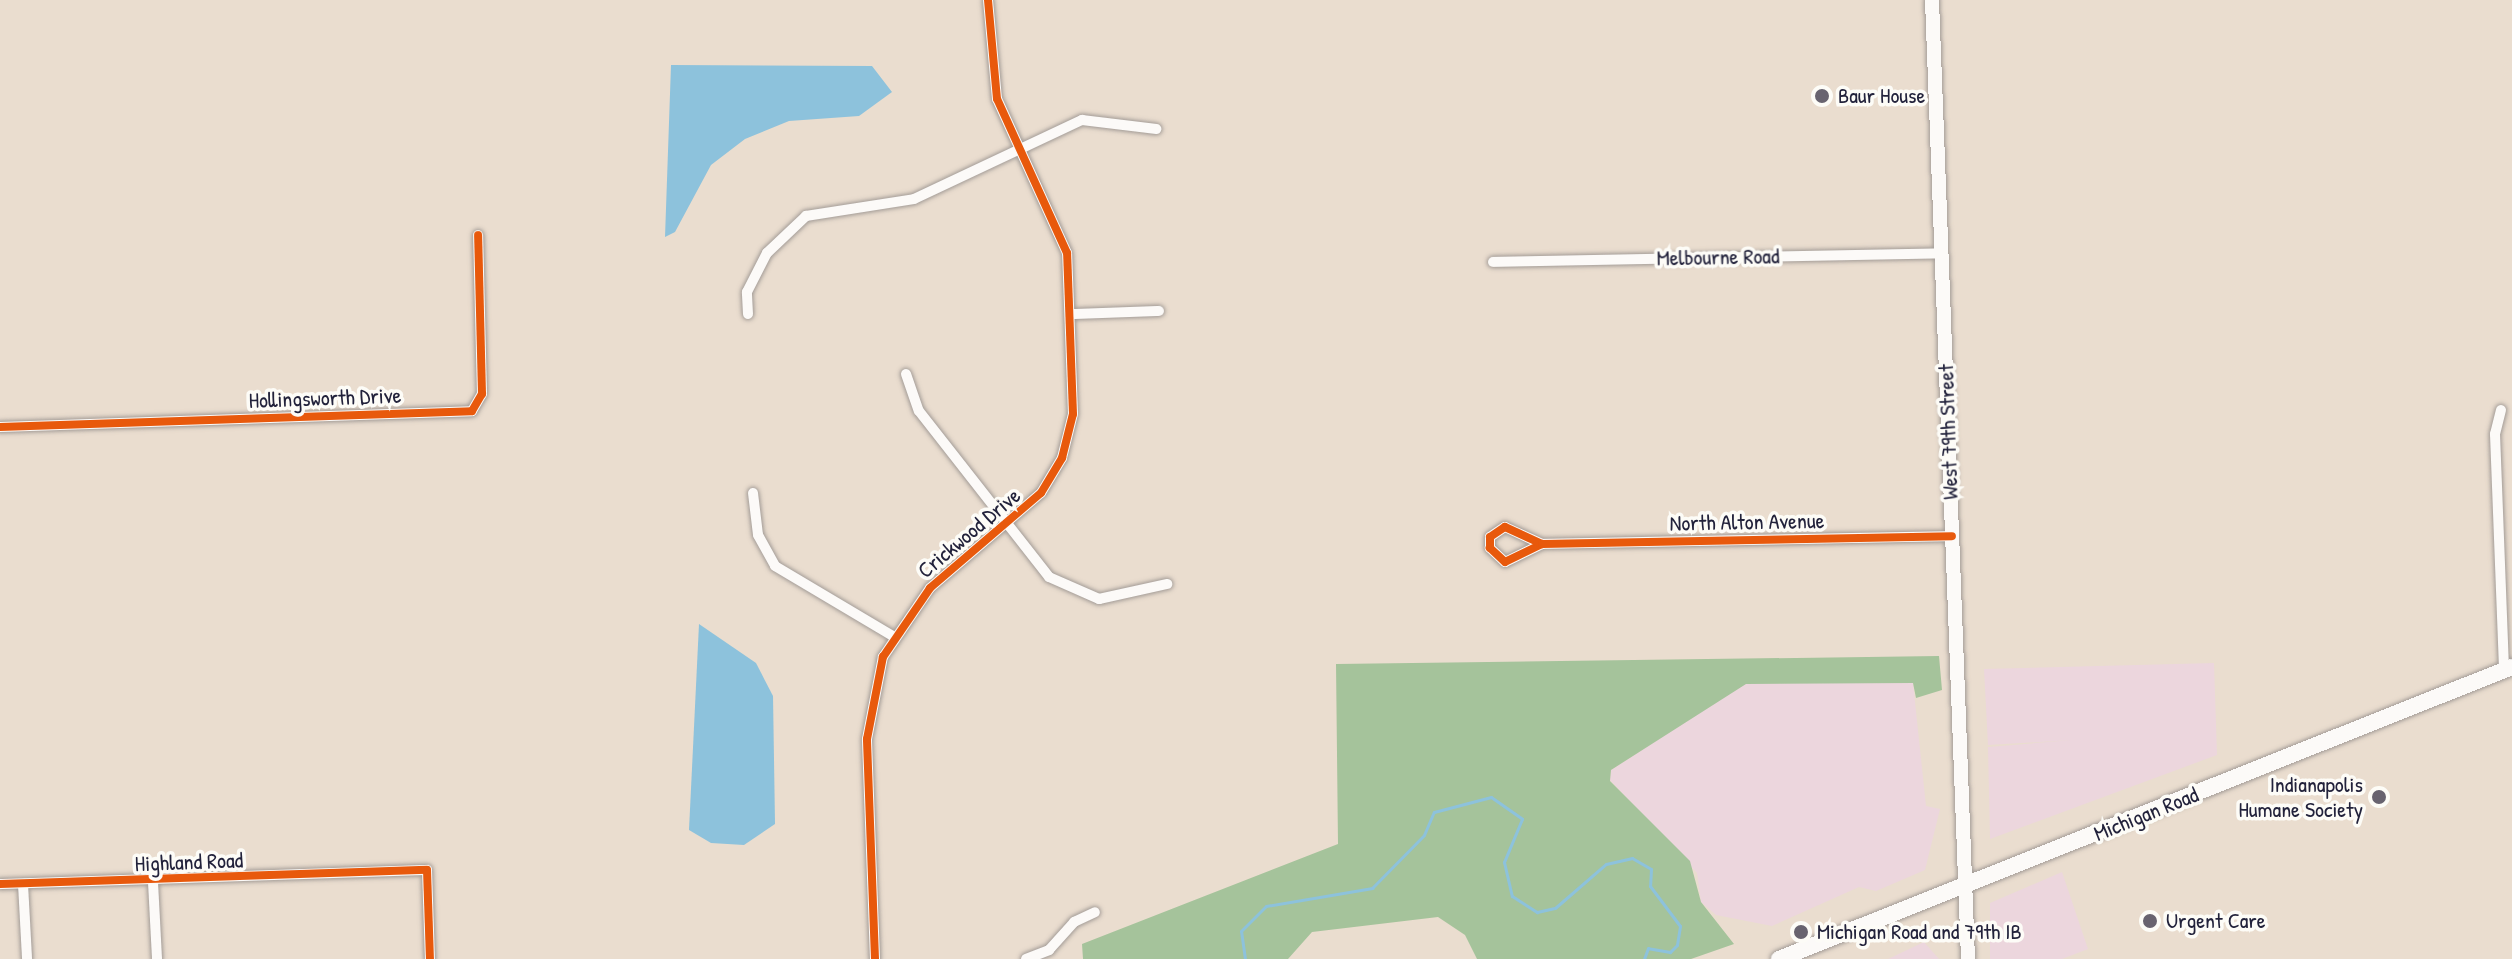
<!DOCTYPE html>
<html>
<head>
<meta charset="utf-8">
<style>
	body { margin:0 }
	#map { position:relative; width:2512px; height:959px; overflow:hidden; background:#eaddcf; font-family:"Patrick Hand",sans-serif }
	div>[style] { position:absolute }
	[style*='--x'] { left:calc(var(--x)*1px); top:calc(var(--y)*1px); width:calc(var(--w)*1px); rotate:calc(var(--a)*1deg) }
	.built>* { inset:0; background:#ecd6dd }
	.forest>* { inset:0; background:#a5c39b }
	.water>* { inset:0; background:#8dc2dc }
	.stream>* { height:3px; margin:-1.5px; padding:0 1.5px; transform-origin:1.5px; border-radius:1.5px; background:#8dc2dc }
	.roads { filter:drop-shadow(0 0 2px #a39c97) drop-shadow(0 0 2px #a39c97) }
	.street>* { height:10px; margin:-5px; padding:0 5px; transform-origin:5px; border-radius:5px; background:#fcfaf8 }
	.secondary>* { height:14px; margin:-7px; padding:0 7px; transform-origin:7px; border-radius:7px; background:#fcfaf8 }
	.primary>* { height:16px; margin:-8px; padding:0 8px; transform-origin:8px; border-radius:8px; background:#fcfaf8 }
	.cycleway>* { height:8px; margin:-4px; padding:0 4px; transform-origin:4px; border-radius:4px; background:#e8590c }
	.dots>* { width:22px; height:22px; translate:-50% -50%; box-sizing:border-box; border:4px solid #fdfcf7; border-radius:50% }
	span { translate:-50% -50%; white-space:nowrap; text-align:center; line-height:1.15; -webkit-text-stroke:7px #fdfcf7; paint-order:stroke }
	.poi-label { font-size:22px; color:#22223b }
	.left { translate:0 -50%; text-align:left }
	.right { translate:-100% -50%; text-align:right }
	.street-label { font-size:22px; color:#22223b }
</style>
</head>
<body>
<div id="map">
	<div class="built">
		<i style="clip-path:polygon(2214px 663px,2217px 755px,1990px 839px,1988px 747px,2072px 740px,1988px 745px,1984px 669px)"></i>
		<i style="clip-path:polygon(1746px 683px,1913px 683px,1926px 806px,1940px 809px,1925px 870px,1876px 891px,1859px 887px,1772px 926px,1716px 915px,1701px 902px,1697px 873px,1610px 780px,1611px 770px)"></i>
		<i style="clip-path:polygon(2062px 872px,2088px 949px,2062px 959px,1990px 959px,1990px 903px)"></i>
		<i style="clip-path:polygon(1924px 942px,1939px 959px,1888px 959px)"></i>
	</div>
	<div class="forest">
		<i style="clip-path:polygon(1939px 656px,1942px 690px,1916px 698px,1913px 683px,1746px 684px,1611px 770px,1610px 781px,1690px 861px,1701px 902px,1734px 944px,1691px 959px,1477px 959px,1465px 935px,1438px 917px,1312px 932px,1288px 959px,1083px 959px,1082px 944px,1338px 844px,1336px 664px)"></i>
	</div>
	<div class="water">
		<i style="clip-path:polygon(671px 65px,872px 66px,892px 92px,859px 116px,789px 121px,745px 139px,711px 165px,675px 232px,665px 237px)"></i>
		<i style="clip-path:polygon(699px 624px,756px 663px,773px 696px,775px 824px,744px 845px,711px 843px,689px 830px)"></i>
	</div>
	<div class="stream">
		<i style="--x:1245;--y:959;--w:28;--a:-98"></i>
		<i style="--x:1241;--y:931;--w:35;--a:-45"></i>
		<i style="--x:1266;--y:906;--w:108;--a:-9.6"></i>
		<i style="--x:1372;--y:888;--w:74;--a:-45.5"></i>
		<i style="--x:1424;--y:835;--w:25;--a:-67"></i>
		<i style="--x:1434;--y:812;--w:59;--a:-14.7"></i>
		<i style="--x:1491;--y:797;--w:38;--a:35"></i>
		<i style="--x:1522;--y:819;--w:47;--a:112.7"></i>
		<i style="--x:1504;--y:862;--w:35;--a:77"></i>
		<i style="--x:1512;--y:896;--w:30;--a:33"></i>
		<i style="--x:1537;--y:912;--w:18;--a:-13"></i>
		<i style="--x:1555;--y:908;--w:67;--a:-40.8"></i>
		<i style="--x:1606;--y:864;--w:27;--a:-13"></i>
		<i style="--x:1632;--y:858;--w:22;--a:30"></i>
		<i style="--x:1651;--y:869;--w:17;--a:93"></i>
		<i style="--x:1650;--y:886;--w:50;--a:53.1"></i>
		<i style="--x:1680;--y:926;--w:19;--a:99"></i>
		<i style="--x:1677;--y:945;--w:10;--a:135"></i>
		<i style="--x:1670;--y:952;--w:22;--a:-170"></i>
		<i style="--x:1648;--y:948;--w:12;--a:110"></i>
	</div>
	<div class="roads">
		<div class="street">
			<i style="--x:1493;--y:262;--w:449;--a:-1.1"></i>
			<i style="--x:748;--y:314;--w:22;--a:-93"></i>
			<i style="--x:747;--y:292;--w:44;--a:-62.9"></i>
			<i style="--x:767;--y:253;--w:54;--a:-43.5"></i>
			<i style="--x:806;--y:216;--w:109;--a:-8.9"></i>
			<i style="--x:914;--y:199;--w:186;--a:-25.2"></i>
			<i style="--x:1082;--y:120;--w:75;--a:6.9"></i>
			<i style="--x:1073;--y:314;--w:86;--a:-2"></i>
			<i style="--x:906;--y:374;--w:39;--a:71"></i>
			<i style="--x:919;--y:411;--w:211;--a:51.9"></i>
			<i style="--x:1049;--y:577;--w:55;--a:23.7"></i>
			<i style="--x:1099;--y:599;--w:70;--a:-12.4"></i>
			<i style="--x:2501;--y:410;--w:25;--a:104"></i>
			<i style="--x:2495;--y:434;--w:236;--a:87.8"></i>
			<i style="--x:0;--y:427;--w:472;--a:-1.9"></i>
			<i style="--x:472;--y:411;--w:20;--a:-60"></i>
			<i style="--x:482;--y:394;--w:159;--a:-91.4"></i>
			<i style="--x:753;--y:493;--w:42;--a:83.2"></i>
			<i style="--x:758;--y:535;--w:35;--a:61"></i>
			<i style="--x:775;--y:566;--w:137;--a:30.7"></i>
			<i style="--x:1542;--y:544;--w:41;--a:154.1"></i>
			<i style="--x:1505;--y:562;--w:21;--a:-137"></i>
			<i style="--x:1490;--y:548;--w:11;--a:-90"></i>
			<i style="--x:1490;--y:537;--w:18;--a:-34"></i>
			<i style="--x:1505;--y:527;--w:41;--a:24.7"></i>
			<i style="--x:1542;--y:544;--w:410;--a:-1.1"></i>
			<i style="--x:153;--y:882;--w:77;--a:87"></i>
			<i style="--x:0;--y:884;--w:427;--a:-1.9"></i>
			<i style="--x:427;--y:870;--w:89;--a:88.1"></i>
			<i style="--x:23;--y:884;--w:75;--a:86.9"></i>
			<i style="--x:875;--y:959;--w:220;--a:-92.1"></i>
			<i style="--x:867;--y:739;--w:84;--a:-79"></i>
			<i style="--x:883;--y:657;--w:83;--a:-55.7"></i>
			<i style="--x:930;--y:588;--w:146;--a:-40.6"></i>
			<i style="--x:1041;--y:493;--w:41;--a:-59"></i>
			<i style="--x:1062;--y:458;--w:45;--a:-76"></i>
			<i style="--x:1073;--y:414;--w:161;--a:-92.1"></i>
			<i style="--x:1067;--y:253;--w:169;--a:-114.4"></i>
			<i style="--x:997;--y:99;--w:99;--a:-95.2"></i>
			<i style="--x:1026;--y:959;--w:25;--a:-21"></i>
			<i style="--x:1049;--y:950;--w:38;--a:-48"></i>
			<i style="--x:1074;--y:922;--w:23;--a:-25"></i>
		</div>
		<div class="secondary">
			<i style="--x:1932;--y:0;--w:960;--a:87.85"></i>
		</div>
		<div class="primary">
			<i style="--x:1779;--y:959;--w:789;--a:-21.72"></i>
		</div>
	</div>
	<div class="cycleway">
		<i style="--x:0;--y:427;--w:472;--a:-1.9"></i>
		<i style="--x:472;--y:411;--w:20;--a:-60"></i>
		<i style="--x:482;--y:394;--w:159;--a:-91.4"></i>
		<i style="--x:1542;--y:544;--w:41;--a:154.1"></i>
		<i style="--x:1505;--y:562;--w:21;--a:-137"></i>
		<i style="--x:1490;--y:548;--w:11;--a:-90"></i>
		<i style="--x:1490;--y:537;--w:18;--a:-34"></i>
		<i style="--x:1505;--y:527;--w:41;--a:24.7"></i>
		<i style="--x:1542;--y:544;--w:410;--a:-1.1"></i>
		<i style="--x:0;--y:884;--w:427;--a:-1.9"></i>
		<i style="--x:427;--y:870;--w:89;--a:88.1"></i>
		<i style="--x:875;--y:959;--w:220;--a:-92.1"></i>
		<i style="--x:867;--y:739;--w:84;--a:-79"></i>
		<i style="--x:883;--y:657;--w:83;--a:-55.7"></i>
		<i style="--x:930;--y:588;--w:146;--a:-40.6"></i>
		<i style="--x:1041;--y:493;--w:41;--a:-59"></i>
		<i style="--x:1062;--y:458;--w:45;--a:-76"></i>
		<i style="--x:1073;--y:414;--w:161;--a:-92.1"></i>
		<i style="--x:1067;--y:253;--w:169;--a:-114.4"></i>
		<i style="--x:997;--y:99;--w:99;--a:-95.2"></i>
	</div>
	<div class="dots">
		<i style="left:1822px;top:96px;background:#68636f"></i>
		<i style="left:2379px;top:797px;background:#68636f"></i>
		<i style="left:2150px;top:921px;background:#68636f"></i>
		<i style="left:1801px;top:932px;background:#68636f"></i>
	</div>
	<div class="poi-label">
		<span class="left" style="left:1838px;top:96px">Baur House</span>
		<span class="right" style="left:2363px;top:797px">Indianapolis<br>Humane Society</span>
		<span class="left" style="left:2166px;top:921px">Urgent Care</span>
		<span class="left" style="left:1817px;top:932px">Michigan Road and 79th IB</span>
	</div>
	<div class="street-label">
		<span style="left:1718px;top:257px;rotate:-1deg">Melbourne Road</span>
		<span style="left:325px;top:398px;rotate:-2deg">Hollingsworth Drive</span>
		<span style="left:1948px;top:432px;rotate:-92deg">West 79th Street</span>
		<span style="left:1747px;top:522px;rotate:-1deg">North Alton Avenue</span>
		<span style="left:969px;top:533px;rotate:-40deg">Crickwood Drive</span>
		<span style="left:2146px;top:814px;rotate:-22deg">Michigan Road</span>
		<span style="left:189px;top:862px;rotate:-2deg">Highland Road</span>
	</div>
</div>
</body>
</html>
